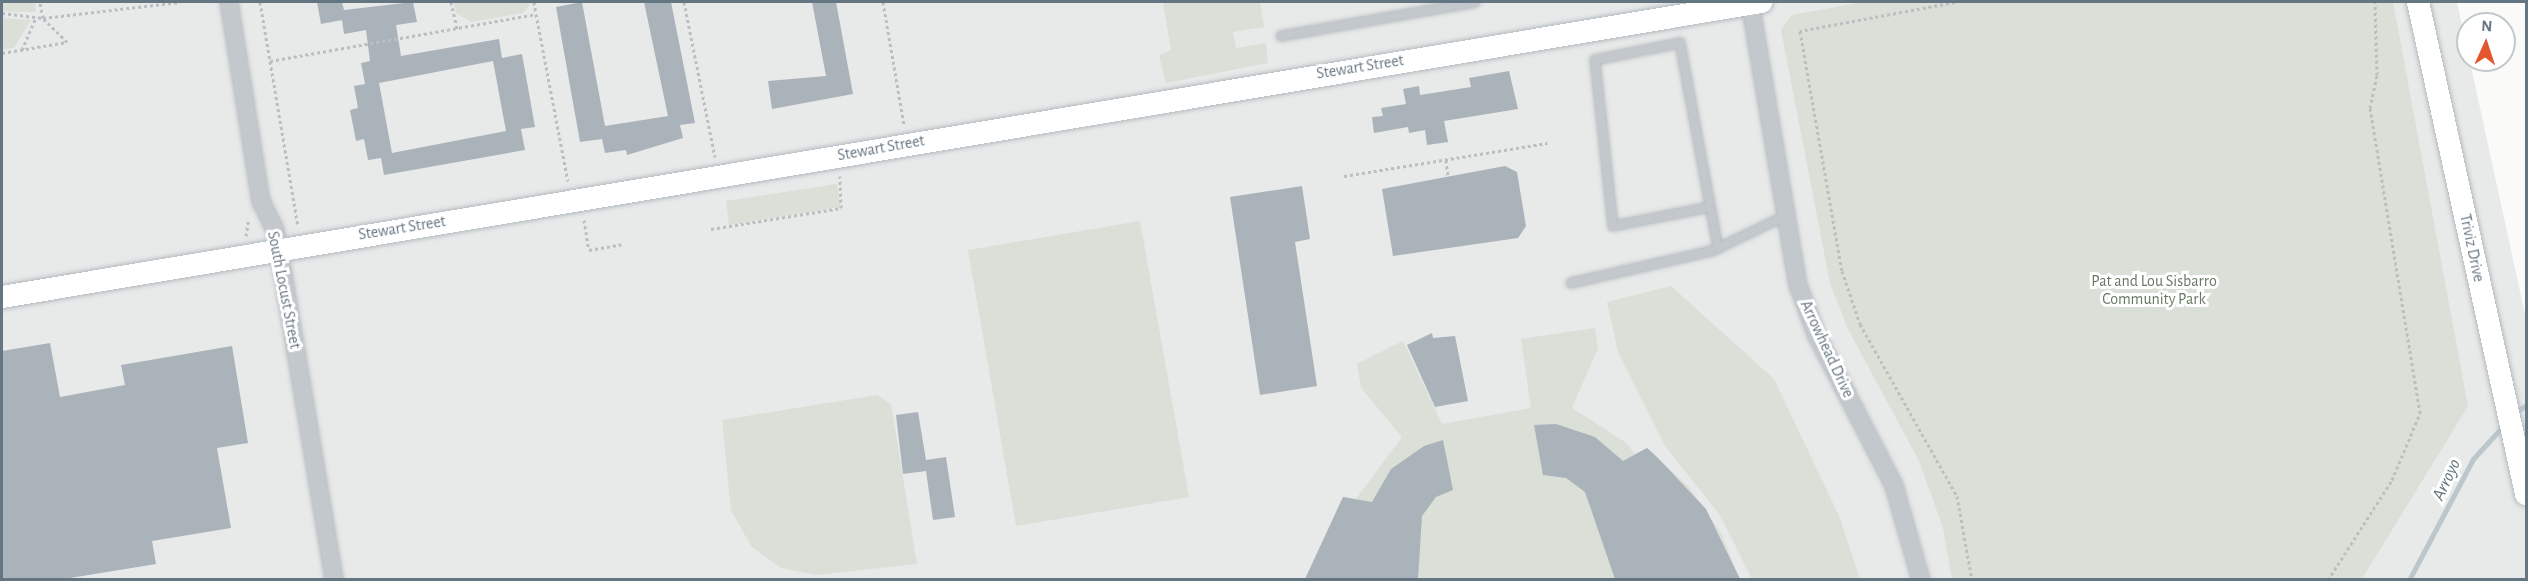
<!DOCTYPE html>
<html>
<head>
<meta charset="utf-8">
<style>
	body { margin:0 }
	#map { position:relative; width:2528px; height:581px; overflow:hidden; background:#fafaf8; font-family:"Alegreya Sans",sans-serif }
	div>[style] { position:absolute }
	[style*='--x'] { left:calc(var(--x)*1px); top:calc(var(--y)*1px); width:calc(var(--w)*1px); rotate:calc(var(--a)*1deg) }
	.built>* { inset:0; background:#e8e9e9 }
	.green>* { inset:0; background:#dadfd7 }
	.stream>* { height:5px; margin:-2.5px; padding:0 2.5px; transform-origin:2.5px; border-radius:2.5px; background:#bbc7cb }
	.building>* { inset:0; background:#aab3b9 }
	.path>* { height:3px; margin-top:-1.5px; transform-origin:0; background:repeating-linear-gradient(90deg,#bbbfc2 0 3px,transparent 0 6px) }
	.roads { filter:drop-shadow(0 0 2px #b3babf) drop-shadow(0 0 2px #b3babf) }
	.lane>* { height:8px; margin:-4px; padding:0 4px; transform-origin:4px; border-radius:4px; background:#c3c8cc }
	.street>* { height:16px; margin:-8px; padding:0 8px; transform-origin:8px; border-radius:8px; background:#c3c8cc }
	.secondary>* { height:22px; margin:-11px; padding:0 11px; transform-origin:11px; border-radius:11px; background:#fff }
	span { translate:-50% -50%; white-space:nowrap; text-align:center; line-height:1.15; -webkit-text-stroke:6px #fff; paint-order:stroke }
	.street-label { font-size:16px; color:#657683 }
	.park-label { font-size:16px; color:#687a64 }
	.water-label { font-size:18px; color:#60757c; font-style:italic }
	.frame { position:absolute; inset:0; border:3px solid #657683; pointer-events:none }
	.north { position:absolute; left:2456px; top:12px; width:60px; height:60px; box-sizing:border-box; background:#fff; border:2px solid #c1c8cd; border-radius:50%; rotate:3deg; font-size:16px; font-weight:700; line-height:24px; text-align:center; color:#657683 }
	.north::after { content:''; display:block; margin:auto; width:21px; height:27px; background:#e4572e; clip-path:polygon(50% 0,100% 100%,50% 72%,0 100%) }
</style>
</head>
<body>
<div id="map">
	<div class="built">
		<i style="clip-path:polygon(2px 2px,2457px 2px,2526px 319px,2526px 579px,2px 579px)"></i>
	</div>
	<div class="green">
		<i style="clip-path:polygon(2px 2px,35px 2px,36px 12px,2px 11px)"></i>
		<i style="clip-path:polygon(454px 2px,529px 2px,530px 4px,523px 13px,471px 22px,456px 13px)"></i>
		<i style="clip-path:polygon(1163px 2px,1260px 2px,1264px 27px,1233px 32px,1236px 48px,1266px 43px,1268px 63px,1166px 83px,1159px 55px,1171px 50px)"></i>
		<i style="clip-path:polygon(1864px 2px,2393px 2px,2468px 406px,2362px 579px,1952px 579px,1943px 528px,1919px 461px,1848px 329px,1830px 283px,1781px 30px,1791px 15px)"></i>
		<i style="clip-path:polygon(2px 18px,31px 20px,14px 48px,2px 50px)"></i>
		<i style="clip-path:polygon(837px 184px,840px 207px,729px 225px,726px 201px)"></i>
		<i style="clip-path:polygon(1140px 221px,1189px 497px,1016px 526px,968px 250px)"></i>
		<i style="clip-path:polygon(1671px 286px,1774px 379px,1840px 518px,1860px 579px,1752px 579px,1720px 515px,1665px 446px,1618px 352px,1607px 302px)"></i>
		<i style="clip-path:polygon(1595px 328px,1598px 348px,1572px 408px,1625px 442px,1635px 454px,1647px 448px,1689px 487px,1721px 533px,1740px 579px,1305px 580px,1343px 497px,1356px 499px,1402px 437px,1361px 388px,1357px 364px,1403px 341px,1442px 424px,1531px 408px,1521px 339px)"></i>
		<i style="clip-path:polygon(877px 395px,891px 404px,917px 564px,816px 575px,781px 568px,751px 546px,731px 510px,722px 420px)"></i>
	</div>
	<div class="stream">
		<i style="--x:2516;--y:412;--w:12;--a:-35"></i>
		<i style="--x:2409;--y:580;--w:137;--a:-62.1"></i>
		<i style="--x:2473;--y:459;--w:45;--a:-47.7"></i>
	</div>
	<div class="building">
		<i style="clip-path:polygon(evenodd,317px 2px,342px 2px,344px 10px,413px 2px,417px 22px,396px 25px,401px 56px,499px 39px,502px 58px,522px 54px,535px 127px,521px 129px,525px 150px,384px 175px,381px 158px,368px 160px,364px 139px,356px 141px,350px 110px,358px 108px,354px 86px,365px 84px,361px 63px,370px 61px,366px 30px,344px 34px,342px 20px,321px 24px,317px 2px,493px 61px,506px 131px,392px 153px,379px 83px,493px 61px)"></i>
		<i style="clip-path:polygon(582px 2px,605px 126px,668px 116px,644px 2px,671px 2px,695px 123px,680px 125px,683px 138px,627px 155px,626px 150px,605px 153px,602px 139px,580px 142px,556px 7px)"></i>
		<i style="clip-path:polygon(812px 2px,836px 2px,853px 94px,772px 109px,768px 81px,826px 76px)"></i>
		<i style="clip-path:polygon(1509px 71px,1518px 109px,1444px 121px,1448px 142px,1427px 145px,1425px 130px,1409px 133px,1408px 127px,1374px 133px,1372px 117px,1383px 116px,1381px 108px,1406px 104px,1403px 89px,1419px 86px,1420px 95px,1471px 87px,1469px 78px)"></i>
		<i style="clip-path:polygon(1505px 166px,1517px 172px,1526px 226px,1518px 238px,1393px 256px,1382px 189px)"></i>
		<i style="clip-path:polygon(1302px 186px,1310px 239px,1295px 242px,1317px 386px,1260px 395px,1230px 197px)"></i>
		<i style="clip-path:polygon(1432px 333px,1433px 338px,1455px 336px,1468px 401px,1435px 407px,1407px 345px)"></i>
		<i style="clip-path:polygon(50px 343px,60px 397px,125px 385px,121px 365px,232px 346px,248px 443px,217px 448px,231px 528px,152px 541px,156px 564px,64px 579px,2px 579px,2px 351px)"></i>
		<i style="clip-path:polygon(918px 412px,926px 460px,946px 457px,955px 517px,933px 520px,926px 471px,903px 474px,896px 415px)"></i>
		<i style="clip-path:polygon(1556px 424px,1595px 437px,1623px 461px,1647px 448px,1657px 457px,1706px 509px,1740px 579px,1615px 579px,1585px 492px,1566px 478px,1543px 475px,1534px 425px)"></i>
		<i style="clip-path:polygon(1443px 440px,1453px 490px,1436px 497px,1422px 516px,1418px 579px,1305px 579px,1343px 497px,1372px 502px,1391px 469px,1424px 446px)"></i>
	</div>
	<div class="path">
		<i style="--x:260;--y:2;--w:227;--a:80.4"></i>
		<i style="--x:451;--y:2;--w:28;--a:77"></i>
		<i style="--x:534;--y:2;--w:12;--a:81"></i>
		<i style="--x:684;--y:2;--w:158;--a:78.7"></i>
		<i style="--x:883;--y:2;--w:125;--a:80.3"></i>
		<i style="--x:1955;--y:2;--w:158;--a:169.4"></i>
		<i style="--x:1800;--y:31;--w:244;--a:80.1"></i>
		<i style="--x:1842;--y:271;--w:56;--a:71.2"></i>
		<i style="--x:1860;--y:324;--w:197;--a:60.6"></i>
		<i style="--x:1957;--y:496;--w:85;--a:79.9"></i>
		<i style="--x:2;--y:13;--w:41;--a:7"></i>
		<i style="--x:43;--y:18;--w:138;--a:-6.7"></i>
		<i style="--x:22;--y:50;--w:36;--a:-67"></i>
		<i style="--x:2;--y:53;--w:66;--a:-9.6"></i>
		<i style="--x:67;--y:42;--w:34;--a:-135"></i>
		<i style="--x:43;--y:18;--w:16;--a:-101"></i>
		<i style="--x:270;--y:61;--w:270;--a:-10"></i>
		<i style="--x:536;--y:14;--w:170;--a:79.2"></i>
		<i style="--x:1446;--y:160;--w:16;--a:83"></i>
		<i style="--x:1344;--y:176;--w:206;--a:-9.2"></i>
		<i style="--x:584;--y:220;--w:30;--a:81"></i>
		<i style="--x:589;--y:250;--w:35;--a:-10"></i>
		<i style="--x:711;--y:229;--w:132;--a:-9.2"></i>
		<i style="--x:841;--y:208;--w:32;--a:-92"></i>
		<i style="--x:246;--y:236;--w:18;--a:-81"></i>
		<i style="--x:2328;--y:580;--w:119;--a:-57.4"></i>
		<i style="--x:2392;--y:480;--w:73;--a:-67.3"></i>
		<i style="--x:2420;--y:413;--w:309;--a:-99.3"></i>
		<i style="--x:2370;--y:108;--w:34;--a:-78"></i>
		<i style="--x:2377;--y:75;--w:73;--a:-91.6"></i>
	</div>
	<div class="roads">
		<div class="lane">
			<i style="--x:1281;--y:36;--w:197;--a:-9.9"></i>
			<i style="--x:1710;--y:207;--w:99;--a:168.9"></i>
			<i style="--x:1613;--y:226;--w:167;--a:-96.2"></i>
			<i style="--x:1595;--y:60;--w:87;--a:-11.3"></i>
			<i style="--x:1680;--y:43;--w:209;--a:79.5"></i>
			<i style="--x:1571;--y:283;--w:145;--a:-12.8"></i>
			<i style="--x:1712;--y:251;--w:81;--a:-25.6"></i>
		</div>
		<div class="street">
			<i style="--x:229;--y:2;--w:202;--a:80.9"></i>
			<i style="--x:261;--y:201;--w:32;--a:64"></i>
			<i style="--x:275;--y:230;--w:39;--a:80"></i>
			<i style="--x:282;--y:268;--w:316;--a:80.5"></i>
			<i style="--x:1750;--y:2;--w:287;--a:80.4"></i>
			<i style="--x:1798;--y:285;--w:54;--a:69.6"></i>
			<i style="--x:1817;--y:336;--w:169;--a:62.8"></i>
			<i style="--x:1894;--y:486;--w:98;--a:74"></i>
		</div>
		<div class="secondary">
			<i style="--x:2418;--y:2;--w:504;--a:77.62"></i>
			<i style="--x:2;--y:297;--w:1784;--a:-9.52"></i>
		</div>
	</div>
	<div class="street-label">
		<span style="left:1360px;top:67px;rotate:-9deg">Stewart Street</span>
		<span style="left:881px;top:148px;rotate:-10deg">Stewart Street</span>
		<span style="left:402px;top:228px;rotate:-9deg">Stewart Street</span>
		<span style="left:2472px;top:248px;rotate:78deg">Triviz Drive</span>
		<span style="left:284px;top:290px;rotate:79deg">South Locust Street</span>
		<span style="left:1827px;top:349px;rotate:65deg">Arrowhead Drive</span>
	</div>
	<div class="park-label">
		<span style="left:2154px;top:290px">Pat and Lou Sisbarro<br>Community Park</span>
	</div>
	<div class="water-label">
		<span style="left:2447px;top:480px;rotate:-65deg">Arroyo</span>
	</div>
	<div class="frame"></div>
	<div class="north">N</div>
</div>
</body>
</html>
